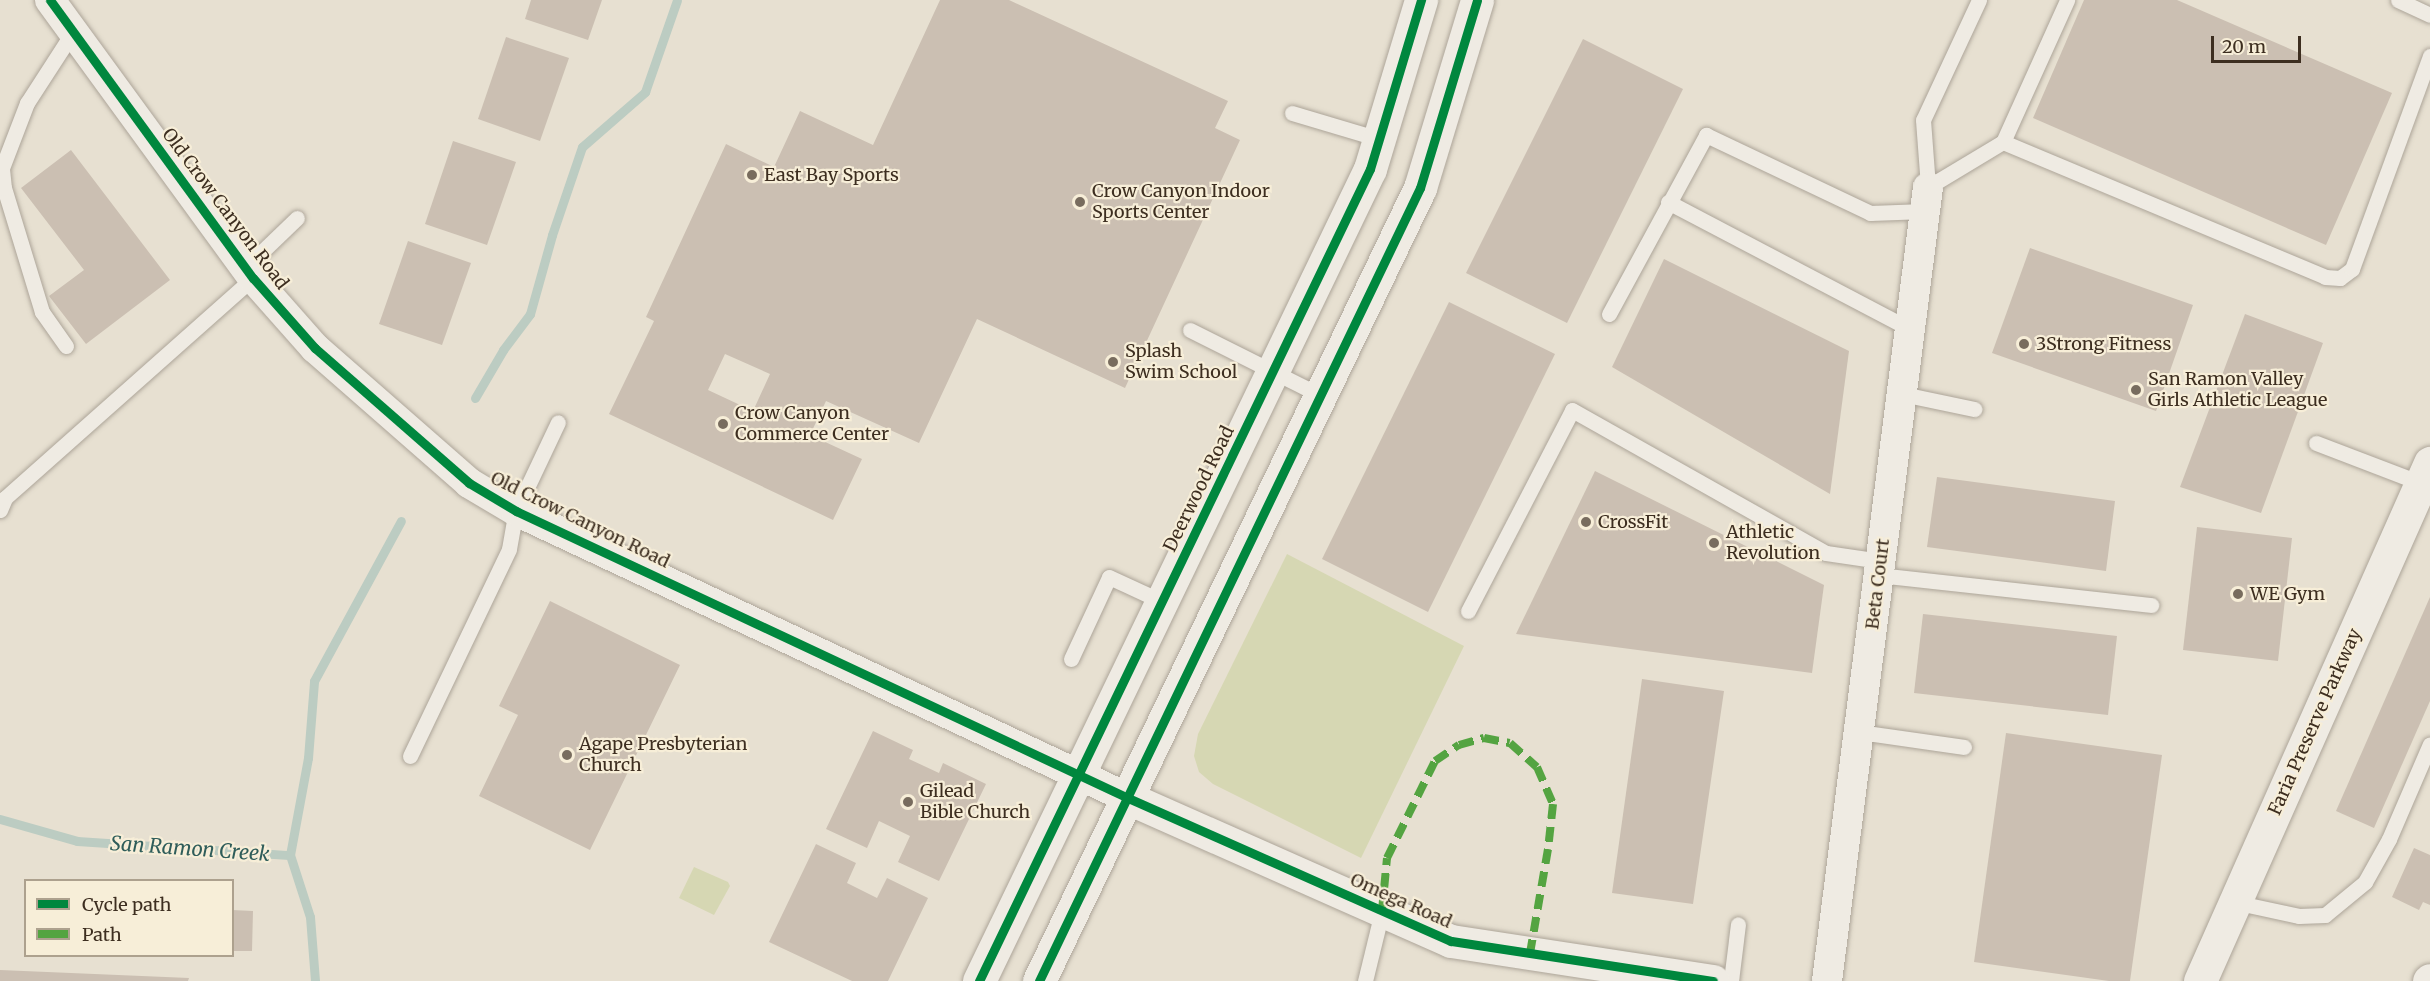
<!DOCTYPE html>
<html>
<head>
<meta charset="utf-8">
<style>
	body { margin:0 }
	#map { position:relative; width:2430px; height:981px; overflow:hidden; background:#e7e0d1; font-family:Merriweather,serif }
	div>[style] { position:absolute }
	[style*='--x'] { left:calc(var(--x)*1px); top:calc(var(--y)*1px); width:calc(var(--w)*1px); rotate:calc(var(--a)*1deg) }
	.green>* { inset:0; background:#d6d7b3 }
	.stream>* { height:9px; margin:-4.5px; padding:0 4.5px; transform-origin:4.5px; border-radius:4.5px; background:#bcccc2 }
	.building>* { inset:0; background:#cbbfb2 }
	.roads { filter:drop-shadow(0 0 2px #ada599) drop-shadow(0 0 2px #ada599) }
	.service>* { height:15px; margin:-7.5px; padding:0 7.5px; transform-origin:7.5px; border-radius:7.5px; background:#efebe3 }
	.minor>* { height:30px; margin:-15px; padding:0 15px; transform-origin:15px; border-radius:15px; background:#efebe3 }
	.tertiary>* { height:33px; margin:-16.5px; padding:0 16.5px; transform-origin:16.5px; border-radius:16.5px; background:#efebe3 }
	.quiet>* { height:8px; margin-top:-4px; transform-origin:0; background:repeating-linear-gradient(90deg,#54a441 0 15px,transparent 0 23px) }
	.cycleway>* { height:9px; margin:-4.5px; padding:0 4.5px; transform-origin:4.5px; border-radius:4.5px; background:#00873e }
	.dots>* { width:16px; height:16px; translate:-50% -50%; box-sizing:border-box; border:3px solid #f7eed8; border-radius:50% }
	span { translate:-50% -50%; white-space:nowrap; text-align:center; line-height:1.15; -webkit-text-stroke:4.5px #f7eed8; paint-order:stroke }
	.poi-label { font-size:18px; color:#3d2e20 }
	.left { translate:0 -50%; text-align:left }
	.street-label { font-size:18px; color:#3d2e20 }
	.water-label { font-size:20px; color:#2f5d5a; font-style:italic }
	.legend { position:absolute; left:24px; top:879px; width:210px; height:78px; box-sizing:border-box; background:#f7eed8; border:2px solid #ada18e; margin:0; padding:8px 10px; list-style:none; font-size:18px; color:#3d2e20 }
	.legend li { display:flex; align-items:center; gap:12px; height:30px }
	.legend b { width:30px; border:2px solid #ada18e }
	.scale { position:absolute; left:2211px; top:36px; width:90px; height:27px; box-sizing:border-box; border:3px solid #3d2e20; border-top:0; padding-left:8px; font-size:18px; line-height:21px; white-space:nowrap; color:#3d2e20; -webkit-text-stroke:4px #f7eed8; paint-order:stroke }
</style>
</head>
<body>
<div id="map">
	<div class="green">
		<i style="clip-path:polygon(1287px 554px,1464px 646px,1361px 858px,1213px 784px,1199px 772px,1194px 756px,1198px 734px)"></i>
		<i style="clip-path:polygon(694px 867px,728px 882px,730px 886px,714px 915px,679px 898px)"></i>
	</div>
	<div class="stream">
		<i style="--x:475;--y:398;--w:56;--a:-59.7"></i>
		<i style="--x:503;--y:350;--w:45;--a:-53.1"></i>
		<i style="--x:530;--y:314;--w:82;--a:-74.4"></i>
		<i style="--x:552;--y:235;--w:93;--a:-71.2"></i>
		<i style="--x:582;--y:147;--w:84;--a:-41.1"></i>
		<i style="--x:645;--y:92;--w:97;--a:-70.8"></i>
		<i style="--x:0;--y:819;--w:80;--a:15.9"></i>
		<i style="--x:77;--y:841;--w:213;--a:3.8"></i>
		<i style="--x:290;--y:855;--w:65;--a:72.1"></i>
		<i style="--x:310;--y:917;--w:64;--a:85.5"></i>
		<i style="--x:290;--y:855;--w:99;--a:-79.5"></i>
		<i style="--x:308;--y:758;--w:77;--a:-85.5"></i>
		<i style="--x:314;--y:681;--w:182;--a:-61.5"></i>
	</div>
	<div class="building">
		<i style="clip-path:polygon(531px 0,602px 0,588px 40px,525px 19px)"></i>
		<i style="clip-path:polygon(evenodd,940px 0,1009px 0,1228px 101px,1215px 128px,1240px 140px,1125px 388px,977px 319px,919px 443px,826px 401px,810px 435px,862px 459px,833px 520px,609px 414px,654px 321px,646px 317px,726px 144px,774px 167px,800px 111px,873px 145px,940px 0,725px 354px,770px 374px,753px 411px,708px 390px,725px 354px)"></i>
		<i style="clip-path:polygon(2084px 0,2177px 0,2392px 93px,2326px 245px,2033px 118px)"></i>
		<i style="clip-path:polygon(506px 37px,569px 58px,540px 141px,478px 119px)"></i>
		<i style="clip-path:polygon(1583px 39px,1683px 89px,1567px 323px,1466px 273px)"></i>
		<i style="clip-path:polygon(453px 141px,516px 162px,487px 245px,425px 224px)"></i>
		<i style="clip-path:polygon(71px 150px,170px 280px,86px 344px,49px 296px,84px 270px,21px 188px)"></i>
		<i style="clip-path:polygon(408px 241px,471px 263px,442px 345px,379px 324px)"></i>
		<i style="clip-path:polygon(2030px 248px,2193px 305px,2156px 411px,1992px 353px)"></i>
		<i style="clip-path:polygon(1664px 259px,1849px 351px,1830px 494px,1612px 367px)"></i>
		<i style="clip-path:polygon(1449px 302px,1555px 354px,1428px 612px,1322px 559px)"></i>
		<i style="clip-path:polygon(2245px 314px,2323px 343px,2261px 513px,2180px 487px)"></i>
		<i style="clip-path:polygon(1595px 471px,1824px 585px,1812px 673px,1516px 634px)"></i>
		<i style="clip-path:polygon(1937px 477px,2115px 501px,2106px 571px,1927px 547px)"></i>
		<i style="clip-path:polygon(2197px 527px,2292px 538px,2278px 661px,2183px 650px)"></i>
		<i style="clip-path:polygon(2430px 597px,2430px 701px,2374px 828px,2336px 811px)"></i>
		<i style="clip-path:polygon(550px 601px,680px 665px,590px 850px,479px 796px,518px 715px,499px 706px)"></i>
		<i style="clip-path:polygon(1923px 614px,2117px 636px,2108px 715px,1914px 693px)"></i>
		<i style="clip-path:polygon(1642px 679px,1724px 691px,1693px 904px,1612px 893px)"></i>
		<i style="clip-path:polygon(873px 731px,913px 750px,909px 759px,939px 773px,943px 763px,986px 784px,939px 881px,898px 862px,910px 836px,879px 821px,867px 848px,826px 829px)"></i>
		<i style="clip-path:polygon(2006px 733px,2162px 755px,2130px 981px,2109px 981px,1974px 962px)"></i>
		<i style="clip-path:polygon(816px 844px,856px 863px,847px 883px,877px 898px,887px 878px,928px 898px,888px 981px,852px 981px,769px 942px)"></i>
		<i style="clip-path:polygon(2414px 848px,2430px 855px,2430px 905px,2423px 902px,2419px 910px,2392px 897px)"></i>
		<i style="clip-path:polygon(232px 910px,253px 911px,252px 951px,232px 951px)"></i>
		<i style="clip-path:polygon(0 970px,189px 978px,188px 981px,0 981px)"></i>
	</div>
	<div class="roads">
		<div class="service">
			<i style="--x:1979;--y:0;--w:132;--a:115"></i>
			<i style="--x:1923;--y:120;--w:67;--a:85.7"></i>
			<i style="--x:1928;--y:187;--w:87;--a:-31"></i>
			<i style="--x:2003;--y:142;--w:156;--a:-65.7"></i>
			<i style="--x:2398;--y:0;--w:35;--a:25"></i>
			<i style="--x:1292;--y:113;--w:91;--a:16.6"></i>
			<i style="--x:2003;--y:142;--w:349;--a:22.7"></i>
			<i style="--x:2325;--y:277;--w:15;--a:4"></i>
			<i style="--x:2340;--y:278;--w:15;--a:-37"></i>
			<i style="--x:2352;--y:269;--w:227;--a:-69.9"></i>
			<i style="--x:1668;--y:202;--w:273;--a:27.7"></i>
			<i style="--x:245;--y:268;--w:72;--a:-43.9"></i>
			<i style="--x:1609;--y:314;--w:204;--a:-61.5"></i>
			<i style="--x:1706;--y:135;--w:182;--a:25.4"></i>
			<i style="--x:1870;--y:213;--w:55;--a:-2.1"></i>
			<i style="--x:1190;--y:330;--w:148;--a:26.6"></i>
			<i style="--x:66;--y:346;--w:42;--a:-125.2"></i>
			<i style="--x:42;--y:312;--w:130;--a:-107"></i>
			<i style="--x:4;--y:188;--w:20;--a:-96"></i>
			<i style="--x:2;--y:168;--w:70;--a:-69"></i>
			<i style="--x:27;--y:103;--w:85;--a:-57.1"></i>
			<i style="--x:1902;--y:394;--w:74;--a:11.8"></i>
			<i style="--x:2316;--y:443;--w:112;--a:20.9"></i>
			<i style="--x:0;--y:510;--w:13;--a:-67"></i>
			<i style="--x:5;--y:498;--w:332;--a:-41.6"></i>
			<i style="--x:1879;--y:575;--w:274;--a:6.3"></i>
			<i style="--x:1468;--y:611;--w:226;--a:-62.6"></i>
			<i style="--x:1572;--y:410;--w:291;--a:29.4"></i>
			<i style="--x:1826;--y:553;--w:55;--a:8.4"></i>
			<i style="--x:1071;--y:659;--w:90;--a:-65.1"></i>
			<i style="--x:1109;--y:577;--w:60;--a:24.8"></i>
			<i style="--x:1859;--y:732;--w:106;--a:8.1"></i>
			<i style="--x:410;--y:756;--w:229;--a:-64.4"></i>
			<i style="--x:509;--y:549;--w:39;--a:-80"></i>
			<i style="--x:516;--y:511;--w:98;--a:-64.7"></i>
			<i style="--x:2234;--y:902;--w:66;--a:12.2"></i>
			<i style="--x:2299;--y:916;--w:26;--a:-2"></i>
			<i style="--x:2325;--y:915;--w:52;--a:-39.5"></i>
			<i style="--x:2365;--y:882;--w:49;--a:-60.8"></i>
			<i style="--x:2389;--y:839;--w:103;--a:-66.7"></i>
			<i style="--x:1365;--y:981;--w:72;--a:-76.3"></i>
			<i style="--x:1731;--y:981;--w:57;--a:-83"></i>
		</div>
		<div class="minor">
			<i style="--x:50;--y:0;--w:344;--a:53.9"></i>
			<i style="--x:253;--y:278;--w:94;--a:48.5"></i>
			<i style="--x:315;--y:348;--w:205;--a:41.2"></i>
			<i style="--x:469;--y:483;--w:55;--a:30.8"></i>
			<i style="--x:516;--y:511;--w:676;--a:25.12"></i>
			<i style="--x:1827;--y:981;--w:800;--a:-82.75"></i>
		</div>
		<div class="tertiary">
			<i style="--x:1128;--y:798;--w:353;--a:23.9"></i>
			<i style="--x:1451;--y:941;--w:265;--a:8.7"></i>
			<i style="--x:979;--y:981;--w:901;--a:-64.29"></i>
			<i style="--x:1370;--y:169;--w:177;--a:-73.2"></i>
			<i style="--x:1039;--y:981;--w:880;--a:-64.34"></i>
			<i style="--x:1420;--y:188;--w:196;--a:-73.1"></i>
			<i style="--x:2200;--y:981;--w:567;--a:-66.06"></i>
			<i style="--x:2429;--y:981;--w:1;--a:-45"></i>
		</div>
	</div>
	<div class="quiet">
		<i style="--x:1382;--y:911;--w:53;--a:-84.6"></i>
		<i style="--x:1387;--y:858;--w:108;--a:-63.7"></i>
		<i style="--x:1435;--y:761;--w:29;--a:-34"></i>
		<i style="--x:1459;--y:745;--w:26;--a:-16"></i>
		<i style="--x:1484;--y:738;--w:26;--a:11"></i>
		<i style="--x:1510;--y:743;--w:36;--a:42"></i>
		<i style="--x:1537;--y:767;--w:40;--a:66.6"></i>
		<i style="--x:1553;--y:804;--w:45;--a:96.3"></i>
		<i style="--x:1548;--y:849;--w:106;--a:99.8"></i>
	</div>
	<div class="cycleway">
		<i style="--x:50;--y:0;--w:344;--a:53.9"></i>
		<i style="--x:253;--y:278;--w:94;--a:48.5"></i>
		<i style="--x:315;--y:348;--w:205;--a:41.2"></i>
		<i style="--x:469;--y:483;--w:55;--a:30.8"></i>
		<i style="--x:516;--y:511;--w:676;--a:25.12"></i>
		<i style="--x:1128;--y:798;--w:353;--a:23.9"></i>
		<i style="--x:1451;--y:941;--w:265;--a:8.7"></i>
		<i style="--x:979;--y:981;--w:901;--a:-64.29"></i>
		<i style="--x:1370;--y:169;--w:177;--a:-73.2"></i>
		<i style="--x:1039;--y:981;--w:880;--a:-64.34"></i>
		<i style="--x:1420;--y:188;--w:196;--a:-73.1"></i>
	</div>
	<div class="dots">
		<i style="left:752px;top:175px;background:#786c5e"></i>
		<i style="left:1080px;top:202px;background:#786c5e"></i>
		<i style="left:2024px;top:344px;background:#786c5e"></i>
		<i style="left:1113px;top:362px;background:#786c5e"></i>
		<i style="left:2136px;top:390px;background:#786c5e"></i>
		<i style="left:723px;top:424px;background:#786c5e"></i>
		<i style="left:1586px;top:522px;background:#786c5e"></i>
		<i style="left:1714px;top:543px;background:#786c5e"></i>
		<i style="left:2238px;top:594px;background:#786c5e"></i>
		<i style="left:567px;top:755px;background:#786c5e"></i>
		<i style="left:908px;top:802px;background:#786c5e"></i>
	</div>
	<div class="poi-label">
		<span class="left" style="left:764px;top:175px">East Bay Sports</span>
		<span class="left" style="left:1092px;top:202px">Crow Canyon Indoor<br>Sports Center</span>
		<span class="left" style="left:2036px;top:344px">3Strong Fitness</span>
		<span class="left" style="left:1125px;top:362px">Splash<br>Swim School</span>
		<span class="left" style="left:2148px;top:390px">San Ramon Valley<br>Girls Athletic League</span>
		<span class="left" style="left:735px;top:424px">Crow Canyon<br>Commerce Center</span>
		<span class="left" style="left:1598px;top:522px">CrossFit</span>
		<span class="left" style="left:1726px;top:543px">Athletic<br>Revolution</span>
		<span class="left" style="left:2250px;top:594px">WE Gym</span>
		<span class="left" style="left:579px;top:755px">Agape Presbyterian<br>Church</span>
		<span class="left" style="left:920px;top:802px">Gilead<br>Bible Church</span>
	</div>
	<div class="street-label">
		<span style="left:225px;top:209px;rotate:53deg">Old Crow Canyon Road</span>
		<span style="left:1199px;top:489px;rotate:-64deg">Deerwood Road</span>
		<span style="left:580px;top:520px;rotate:26deg">Old Crow Canyon Road</span>
		<span style="left:1878px;top:584px;rotate:-83deg">Beta Court</span>
		<span style="left:2315px;top:722px;rotate:-66deg">Faria Preserve Parkway</span>
		<span style="left:1401px;top:901px;rotate:24deg">Omega Road</span>
	</div>
	<div class="water-label">
		<span style="left:190px;top:848px;rotate:4deg">San Ramon Creek</span>
	</div>
	<ul class="legend">
	<li><b style="height:8px;background:#00873e"></b>Cycle path</li>
	<li><b style="height:8px;background:#54a441"></b>Path</li>
	</ul>
	<div class="scale">20 m</div>
</div>
</body>
</html>
